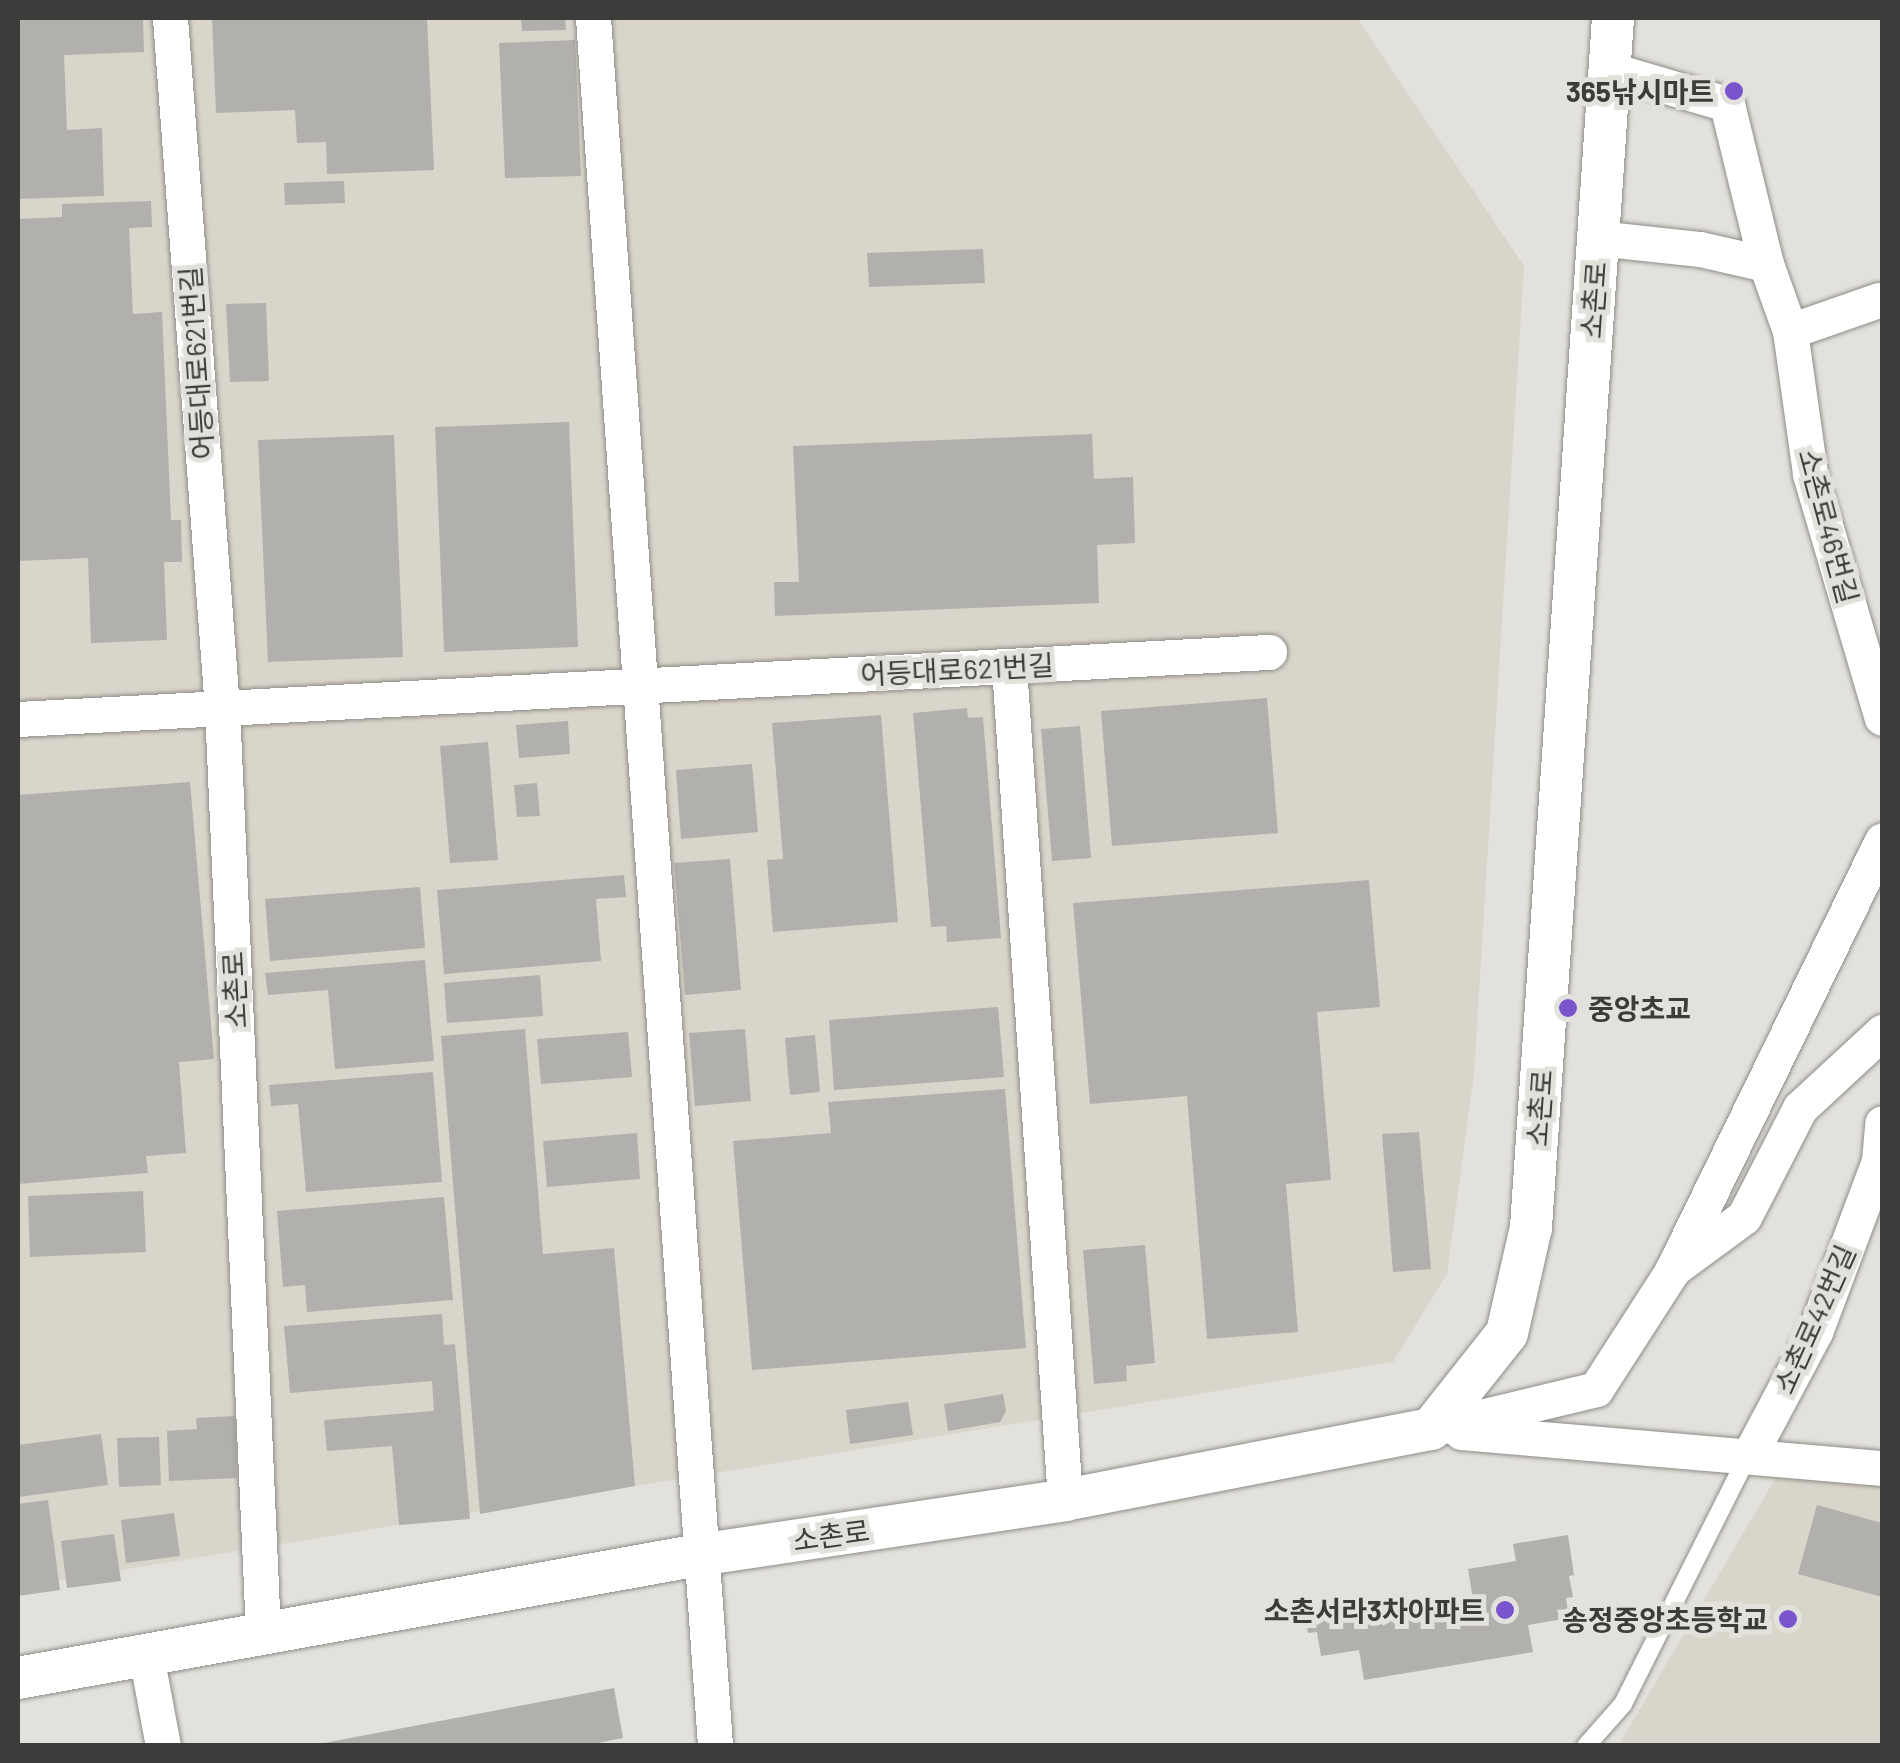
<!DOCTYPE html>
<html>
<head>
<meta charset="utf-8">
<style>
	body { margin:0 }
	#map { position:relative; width:1900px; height:1763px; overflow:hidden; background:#e3e1dc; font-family:Barlow,"Noto Sans KR",sans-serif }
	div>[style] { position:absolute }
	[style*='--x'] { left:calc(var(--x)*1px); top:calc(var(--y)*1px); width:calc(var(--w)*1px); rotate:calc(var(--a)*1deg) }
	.built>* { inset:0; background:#dad5ca }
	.building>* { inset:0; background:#b2b0ac }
	.roads { filter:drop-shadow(0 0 2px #8e8c88) drop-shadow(0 0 2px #8e8c88) }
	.service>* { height:18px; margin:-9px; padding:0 9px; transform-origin:9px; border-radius:9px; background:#fff }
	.minor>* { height:35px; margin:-17.5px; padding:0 17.5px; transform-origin:17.5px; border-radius:17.5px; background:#fff }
	.tertiary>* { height:42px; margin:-21px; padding:0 21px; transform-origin:21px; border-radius:21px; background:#fff }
	.dots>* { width:28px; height:28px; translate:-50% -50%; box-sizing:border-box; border:5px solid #e3e1dc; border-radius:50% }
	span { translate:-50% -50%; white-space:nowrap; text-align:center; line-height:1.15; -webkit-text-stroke:10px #e3e1dc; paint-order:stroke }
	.poi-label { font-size:28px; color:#3c3c3a; font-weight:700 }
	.right { translate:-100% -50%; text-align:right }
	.left { translate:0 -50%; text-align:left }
	.street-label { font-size:28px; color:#3c3c3a }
	.frame { position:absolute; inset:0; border:20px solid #3c3c3a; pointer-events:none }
</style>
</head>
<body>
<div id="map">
	<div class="built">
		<i style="clip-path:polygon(18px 18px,1357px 18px,1524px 266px,1474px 1074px,1447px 1274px,1393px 1362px,18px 1587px)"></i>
		<i style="clip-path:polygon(1778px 1474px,1882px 1483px,1882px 1745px,1618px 1746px)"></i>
	</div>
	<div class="building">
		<i style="clip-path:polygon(18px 18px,143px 18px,144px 52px,64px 55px,67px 130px,102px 128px,104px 196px,18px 199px)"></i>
		<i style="clip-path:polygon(212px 18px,427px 18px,434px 170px,327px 174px,326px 142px,297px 143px,295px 110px,216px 113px)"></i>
		<i style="clip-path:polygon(521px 18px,565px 18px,566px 30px,522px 31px)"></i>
		<i style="clip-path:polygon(575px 40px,581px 176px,505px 178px,499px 43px)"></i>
		<i style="clip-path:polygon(344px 181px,345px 203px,285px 205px,284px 183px)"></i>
		<i style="clip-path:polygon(151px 201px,152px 227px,129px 228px,133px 314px,162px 312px,171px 520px,181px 520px,182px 562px,164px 562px,167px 640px,91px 643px,88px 558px,18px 561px,18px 219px,62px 217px,62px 204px)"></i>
		<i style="clip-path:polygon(983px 249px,985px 283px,869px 287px,867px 253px)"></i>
		<i style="clip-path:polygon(266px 303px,269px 381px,230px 382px,226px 304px)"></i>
		<i style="clip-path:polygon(569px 422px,578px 647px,444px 652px,435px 427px)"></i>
		<i style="clip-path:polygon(1092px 434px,1094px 479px,1133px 477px,1135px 543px,1097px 545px,1099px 603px,775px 616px,774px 582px,799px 582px,793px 446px)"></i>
		<i style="clip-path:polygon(394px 435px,403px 657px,268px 662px,258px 440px)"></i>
		<i style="clip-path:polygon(1267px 698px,1278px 833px,1112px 846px,1101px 711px)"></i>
		<i style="clip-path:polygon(967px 708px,968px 718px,983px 717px,1001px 938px,947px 942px,946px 926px,931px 927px,913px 713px)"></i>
		<i style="clip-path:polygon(881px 715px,898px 922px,773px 932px,767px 860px,783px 859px,772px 723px)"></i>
		<i style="clip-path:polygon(568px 721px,570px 754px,519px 758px,516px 725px)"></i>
		<i style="clip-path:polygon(1080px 726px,1091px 858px,1052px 861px,1041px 729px)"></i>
		<i style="clip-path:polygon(488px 742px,498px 860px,450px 863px,440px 746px)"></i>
		<i style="clip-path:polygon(752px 764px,758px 832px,681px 839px,676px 770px)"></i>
		<i style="clip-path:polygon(190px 782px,214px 1059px,179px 1062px,186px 1153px,146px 1156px,148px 1173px,18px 1184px,18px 795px)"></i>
		<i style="clip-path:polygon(537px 783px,540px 816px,517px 817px,514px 785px)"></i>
		<i style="clip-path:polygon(730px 859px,741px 990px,685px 995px,674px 863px)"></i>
		<i style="clip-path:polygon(624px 875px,626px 897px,596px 899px,601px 961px,444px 974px,437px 890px)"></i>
		<i style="clip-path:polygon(1369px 880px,1380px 1007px,1317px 1012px,1331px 1180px,1286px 1184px,1298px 1332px,1207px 1339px,1187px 1096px,1090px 1104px,1073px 903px)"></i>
		<i style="clip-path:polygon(420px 887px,425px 948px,270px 961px,265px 899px)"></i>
		<i style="clip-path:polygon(425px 960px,434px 1061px,335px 1069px,328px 990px,268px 995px,265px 973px)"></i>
		<i style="clip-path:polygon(540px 975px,543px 1016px,447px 1023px,444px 983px)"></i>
		<i style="clip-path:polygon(998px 1007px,1004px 1077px,834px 1090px,829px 1020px)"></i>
		<i style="clip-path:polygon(525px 1029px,543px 1254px,614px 1248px,635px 1486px,480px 1514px,441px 1036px)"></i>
		<i style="clip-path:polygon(745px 1029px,751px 1101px,695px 1106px,689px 1033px)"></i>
		<i style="clip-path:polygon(628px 1032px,632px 1077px,541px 1084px,537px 1039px)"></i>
		<i style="clip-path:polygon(815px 1035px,820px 1092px,790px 1095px,785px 1038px)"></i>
		<i style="clip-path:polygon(433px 1072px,442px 1182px,306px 1192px,298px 1104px,271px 1106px,269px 1085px)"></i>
		<i style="clip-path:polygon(1005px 1089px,1026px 1348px,752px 1370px,733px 1141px,831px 1133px,828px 1102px)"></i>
		<i style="clip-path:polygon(1419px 1132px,1431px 1269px,1393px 1272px,1382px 1134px)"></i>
		<i style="clip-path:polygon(637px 1133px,640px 1179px,547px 1187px,543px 1141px)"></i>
		<i style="clip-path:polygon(143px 1191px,146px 1252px,30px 1257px,28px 1196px)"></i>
		<i style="clip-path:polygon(444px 1197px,453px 1300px,307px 1312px,305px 1285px,283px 1287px,277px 1211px)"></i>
		<i style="clip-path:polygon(1145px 1245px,1155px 1363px,1126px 1366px,1127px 1381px,1094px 1384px,1083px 1250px)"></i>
		<i style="clip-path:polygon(442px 1314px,444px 1345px,455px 1344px,470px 1519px,399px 1525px,392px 1446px,327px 1451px,324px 1420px,434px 1411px,432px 1381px,290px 1393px,284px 1326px)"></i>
		<i style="clip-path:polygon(1003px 1394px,1006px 1411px,1000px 1422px,948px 1431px,944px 1404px)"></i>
		<i style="clip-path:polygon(908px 1402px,913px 1435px,850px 1444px,846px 1410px)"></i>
		<i style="clip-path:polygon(235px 1416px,237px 1478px,169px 1481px,167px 1431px,197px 1429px,196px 1418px)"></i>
		<i style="clip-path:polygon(101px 1434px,108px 1485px,18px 1497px,18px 1445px)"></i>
		<i style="clip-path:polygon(159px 1437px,161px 1485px,119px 1487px,117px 1438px)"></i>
		<i style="clip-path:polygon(48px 1500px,60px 1590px,18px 1596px,18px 1504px)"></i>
		<i style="clip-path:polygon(1817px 1505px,1882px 1523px,1882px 1597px,1798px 1574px)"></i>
		<i style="clip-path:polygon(174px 1513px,180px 1556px,126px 1563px,121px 1520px)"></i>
		<i style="clip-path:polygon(114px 1534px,121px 1581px,67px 1588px,61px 1541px)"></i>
		<i style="clip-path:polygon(1568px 1535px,1574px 1575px,1569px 1576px,1573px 1597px,1566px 1598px,1569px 1618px,1528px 1625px,1533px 1652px,1364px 1680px,1359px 1650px,1321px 1656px,1317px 1632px,1308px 1633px,1305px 1615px,1389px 1601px,1391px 1618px,1474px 1605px,1468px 1569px,1516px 1561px,1513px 1544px)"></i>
		<i style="clip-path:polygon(614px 1688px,623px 1738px,582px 1746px,308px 1746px)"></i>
	</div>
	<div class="roads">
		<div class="service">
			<i style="--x:1586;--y:1746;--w:56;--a:-48.6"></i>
			<i style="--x:1623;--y:1704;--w:280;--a:-63.3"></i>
		</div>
		<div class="minor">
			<i style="--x:170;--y:18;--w:692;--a:85.69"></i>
			<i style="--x:222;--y:708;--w:925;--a:87.46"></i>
			<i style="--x:593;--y:18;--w:1732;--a:85.96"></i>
			<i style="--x:1608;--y:69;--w:124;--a:16.4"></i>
			<i style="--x:1727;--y:104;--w:165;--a:76.3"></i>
			<i style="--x:1597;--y:238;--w:104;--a:6.1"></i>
			<i style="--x:1700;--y:249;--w:68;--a:12.8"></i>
			<i style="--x:1766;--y:264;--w:71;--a:70.3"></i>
			<i style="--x:1790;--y:331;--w:94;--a:-19.2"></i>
			<i style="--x:1790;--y:331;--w:144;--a:82"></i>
			<i style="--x:1810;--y:474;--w:254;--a:73.6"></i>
			<i style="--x:1009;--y:666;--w:836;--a:86.16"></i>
			<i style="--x:18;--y:719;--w:1253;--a:-3.07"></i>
			<i style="--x:1672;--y:1270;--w:89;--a:-36.4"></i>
			<i style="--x:1744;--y:1217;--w:123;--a:-62.8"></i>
			<i style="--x:1800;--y:1108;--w:112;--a:-42.8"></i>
			<i style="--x:1431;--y:1429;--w:170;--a:-13.6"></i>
			<i style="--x:1596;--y:1389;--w:140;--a:-57.2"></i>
			<i style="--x:1672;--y:1271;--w:479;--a:-64"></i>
			<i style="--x:1461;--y:1432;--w:423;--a:4.9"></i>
			<i style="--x:1750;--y:1454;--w:138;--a:-62"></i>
			<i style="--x:1815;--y:1332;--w:183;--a:-69.5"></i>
			<i style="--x:1879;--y:1161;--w:38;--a:-85"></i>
			<i style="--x:146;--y:1655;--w:93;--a:79.4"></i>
		</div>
		<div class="tertiary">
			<i style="--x:18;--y:1678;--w:692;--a:-10.24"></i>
			<i style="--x:699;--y:1555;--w:370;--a:-8.5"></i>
			<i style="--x:1065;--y:1500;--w:373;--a:-11"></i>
			<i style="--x:1431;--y:1429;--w:122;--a:-51.6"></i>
			<i style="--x:1507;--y:1333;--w:109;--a:-77.2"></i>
			<i style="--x:1531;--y:1227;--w:1212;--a:-86.12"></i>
		</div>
	</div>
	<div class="dots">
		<i style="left:1734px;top:91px;background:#7a54cd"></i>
		<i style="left:1568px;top:1008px;background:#7a54cd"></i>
		<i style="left:1505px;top:1610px;background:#7a54cd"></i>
		<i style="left:1788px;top:1619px;background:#7a54cd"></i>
	</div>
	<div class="poi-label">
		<span class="right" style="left:1714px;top:91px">365낚시마트</span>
		<span class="left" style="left:1588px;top:1008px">중앙초교</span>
		<span class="right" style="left:1485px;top:1610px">소촌서라3차아파트</span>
		<span class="right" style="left:1768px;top:1619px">송정중앙초등학교</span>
	</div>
	<div class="street-label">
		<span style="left:1593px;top:300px;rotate:-86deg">소촌로</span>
		<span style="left:196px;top:363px;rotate:-94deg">어등대로621번길</span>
		<span style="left:1829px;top:526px;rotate:75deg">소촌로46번길</span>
		<span style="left:957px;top:669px;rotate:-3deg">어등대로621번길</span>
		<span style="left:234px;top:990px;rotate:-93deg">소촌로</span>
		<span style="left:1539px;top:1108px;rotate:-86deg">소촌로</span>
		<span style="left:1814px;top:1319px;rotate:-66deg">소촌로42번길</span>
		<span style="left:831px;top:1535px;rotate:-8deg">소촌로</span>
	</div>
	<div class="frame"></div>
</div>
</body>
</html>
